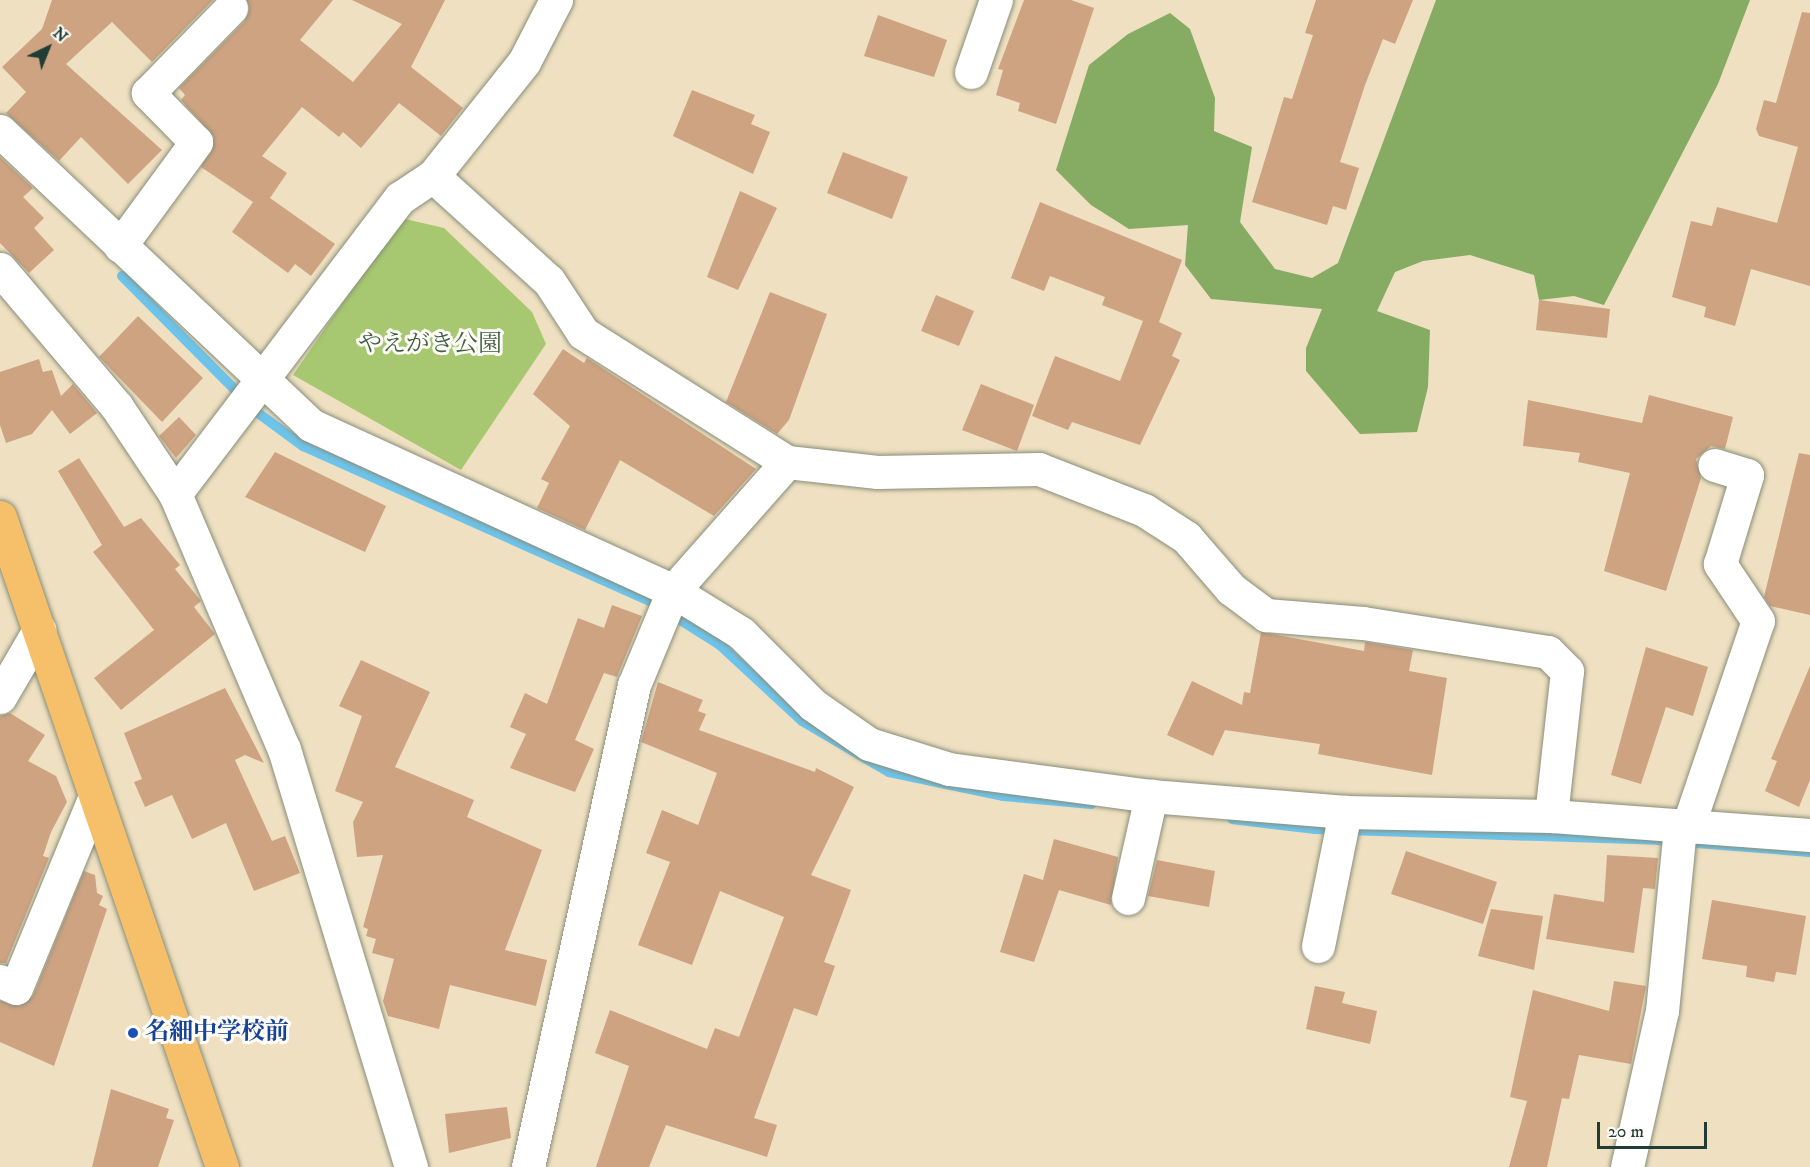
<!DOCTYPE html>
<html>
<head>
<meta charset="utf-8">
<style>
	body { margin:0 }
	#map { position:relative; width:1810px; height:1167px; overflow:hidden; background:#efe0c1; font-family:"IM FELL DW Pica","Noto Serif JP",serif }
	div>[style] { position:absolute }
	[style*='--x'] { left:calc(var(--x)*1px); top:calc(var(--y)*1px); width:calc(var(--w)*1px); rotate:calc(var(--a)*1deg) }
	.green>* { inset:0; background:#a7c870 }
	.forest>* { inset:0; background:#85ac62 }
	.stream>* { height:10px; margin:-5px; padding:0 5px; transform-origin:5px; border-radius:5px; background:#6ec3ea }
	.building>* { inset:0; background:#cea382 }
	.roads { filter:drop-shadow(0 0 2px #878e7a) drop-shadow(0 0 2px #878e7a) }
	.minor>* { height:33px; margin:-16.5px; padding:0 16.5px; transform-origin:16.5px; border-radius:16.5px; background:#fff }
	.major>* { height:33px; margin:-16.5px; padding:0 16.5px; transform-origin:16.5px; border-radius:16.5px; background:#f6c06b }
	.dots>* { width:16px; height:16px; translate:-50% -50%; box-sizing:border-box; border:3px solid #fdfcf7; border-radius:50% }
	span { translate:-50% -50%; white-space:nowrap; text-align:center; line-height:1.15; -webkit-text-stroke:6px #fdfcf7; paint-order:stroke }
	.park-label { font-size:24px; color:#416043 }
	.transit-label { font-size:24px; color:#164399; font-weight:700 }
	.left { translate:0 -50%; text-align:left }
	.north { position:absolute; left:18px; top:18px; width:60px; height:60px; -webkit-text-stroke:4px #fdfcf7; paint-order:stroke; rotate:43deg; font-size:16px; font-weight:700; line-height:24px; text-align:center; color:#1f3d34 }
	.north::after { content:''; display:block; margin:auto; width:21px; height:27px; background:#1f3d34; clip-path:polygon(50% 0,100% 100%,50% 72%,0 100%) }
	.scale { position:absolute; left:1597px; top:1122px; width:110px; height:27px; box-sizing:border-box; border:3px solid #1f3d34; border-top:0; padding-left:8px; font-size:18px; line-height:21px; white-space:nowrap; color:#1f3d34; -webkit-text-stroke:4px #fdfcf7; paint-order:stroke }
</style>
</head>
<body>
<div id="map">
	<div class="green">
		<i style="clip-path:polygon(401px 218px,444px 228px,532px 312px,546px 344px,461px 470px,293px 375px)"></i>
	</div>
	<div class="forest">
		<i style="clip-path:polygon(1436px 0,1750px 0,1718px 84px,1604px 305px,1574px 296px,1539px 300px,1534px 275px,1470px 255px,1423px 261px,1395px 272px,1377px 311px,1430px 330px,1428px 387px,1417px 432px,1360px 434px,1306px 371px,1306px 348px,1322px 309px,1211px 299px,1185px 265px,1188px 225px,1129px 229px,1091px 205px,1056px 170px,1089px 65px,1128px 34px,1170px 13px,1190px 29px,1215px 98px,1214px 131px,1252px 147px,1240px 222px,1275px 269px,1312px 278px,1338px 263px)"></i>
	</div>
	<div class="stream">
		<i style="--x:122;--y:276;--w:193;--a:45.2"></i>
		<i style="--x:258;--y:413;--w:56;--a:36.3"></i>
		<i style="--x:303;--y:446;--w:382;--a:24.1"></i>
		<i style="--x:652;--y:602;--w:80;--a:32.3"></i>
		<i style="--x:720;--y:645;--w:112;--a:42.8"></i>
		<i style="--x:802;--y:721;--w:101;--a:30.4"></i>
		<i style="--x:889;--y:772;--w:116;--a:11.9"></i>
		<i style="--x:1003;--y:796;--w:89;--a:5.1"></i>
		<i style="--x:1232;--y:819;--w:84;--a:6.9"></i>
		<i style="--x:1315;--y:829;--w:343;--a:1.8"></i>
		<i style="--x:1658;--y:840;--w:152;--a:4.5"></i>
	</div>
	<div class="building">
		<i style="clip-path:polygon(52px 0,213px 0,152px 62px,112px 22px,66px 64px,162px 150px,128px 184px,81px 137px,59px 161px,6px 113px,26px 92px,2px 67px,42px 29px)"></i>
		<i style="clip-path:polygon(247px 0,333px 0,300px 40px,353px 82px,402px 24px,352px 0,445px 0,411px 67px,463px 108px,441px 136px,399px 103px,361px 148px,343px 132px,339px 137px,302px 107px,262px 156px,287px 173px,270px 198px,335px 244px,311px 276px,295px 264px,288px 273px,232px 232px,253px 202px,201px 167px,214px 137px,181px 100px,185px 95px,179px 88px,245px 21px)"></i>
		<i style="clip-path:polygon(1024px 0,1071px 0,1094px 8px,1056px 124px,1018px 111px,1020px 103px,996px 95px,1003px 70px,998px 69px)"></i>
		<i style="clip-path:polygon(1316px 0,1413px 0,1395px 44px,1383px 39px,1365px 85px,1340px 162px,1359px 168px,1346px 210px,1333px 206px,1327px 225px,1252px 202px,1284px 97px,1292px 99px,1313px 35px,1305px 33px)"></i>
		<i style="clip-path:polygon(1802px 12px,1810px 13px,1810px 286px,1751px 269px,1735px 326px,1704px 317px,1706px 307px,1672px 297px,1691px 221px,1712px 226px,1717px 207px,1777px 223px,1798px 147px,1759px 136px,1756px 129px,1764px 100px,1776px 103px)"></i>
		<i style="clip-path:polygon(878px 15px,947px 40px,934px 77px,864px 56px)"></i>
		<i style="clip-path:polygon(692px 90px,755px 115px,751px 124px,770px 132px,753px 174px,673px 136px)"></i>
		<i style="clip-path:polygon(843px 152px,908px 177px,892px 219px,827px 193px)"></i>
		<i style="clip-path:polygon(0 157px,33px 188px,23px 197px,44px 218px,34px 228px,54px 250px,29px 273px,0 243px)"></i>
		<i style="clip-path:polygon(740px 191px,777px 208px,738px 290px,707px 277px)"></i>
		<i style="clip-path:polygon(1040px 202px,1182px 260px,1159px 322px,1182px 333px,1172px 356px,1180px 360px,1140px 445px,1072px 422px,1068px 430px,1032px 416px,1055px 356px,1120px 381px,1143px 321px,1102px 305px,1105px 297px,1050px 276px,1044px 291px,1011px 278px)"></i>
		<i style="clip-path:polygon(770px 292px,827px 314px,789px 420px,777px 434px,726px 402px)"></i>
		<i style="clip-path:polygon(936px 295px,974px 311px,959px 346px,921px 331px)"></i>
		<i style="clip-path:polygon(1539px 300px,1610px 309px,1607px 338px,1536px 330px)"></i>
		<i style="clip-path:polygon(138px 316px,203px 378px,162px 422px,99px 357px)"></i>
		<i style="clip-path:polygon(563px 349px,584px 363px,587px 358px,756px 469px,714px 516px,620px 460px,585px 530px,537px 508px,549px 483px,541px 479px,570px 426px,533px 394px)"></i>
		<i style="clip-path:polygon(39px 359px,43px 372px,52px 370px,61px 396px,73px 384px,97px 413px,70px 434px,52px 410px,32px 434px,6px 443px,0 425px,0 372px)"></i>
		<i style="clip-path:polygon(981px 384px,1034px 405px,1017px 451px,962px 430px)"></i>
		<i style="clip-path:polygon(1649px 395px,1733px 417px,1725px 449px,1711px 446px,1696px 459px,1701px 478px,1666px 591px,1604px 571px,1630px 473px,1578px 462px,1580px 453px,1523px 446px,1528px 400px,1642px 423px)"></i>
		<i style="clip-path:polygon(179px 417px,196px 435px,176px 458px,159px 436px)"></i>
		<i style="clip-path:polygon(275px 452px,386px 506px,365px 552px,245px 497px)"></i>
		<i style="clip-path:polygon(1799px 453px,1810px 455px,1810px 615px,1770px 606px,1764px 597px)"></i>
		<i style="clip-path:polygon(79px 458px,124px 527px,141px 518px,180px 565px,175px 569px,201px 601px,194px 607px,215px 634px,121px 710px,94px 678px,154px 630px,93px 552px,102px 545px,58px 471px)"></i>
		<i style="clip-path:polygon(612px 605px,642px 616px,617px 677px,604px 673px,575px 740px,594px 749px,575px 792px,510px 768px,526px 734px,510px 727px,525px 693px,547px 704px,578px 618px,604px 628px)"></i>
		<i style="clip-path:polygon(1261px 632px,1364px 651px,1365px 642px,1413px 650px,1409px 671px,1447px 678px,1432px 775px,1318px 754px,1320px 744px,1225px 730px,1213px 756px,1167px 735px,1192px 681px,1242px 705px,1244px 692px,1250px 693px)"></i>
		<i style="clip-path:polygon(1646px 647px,1708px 667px,1693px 716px,1666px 707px,1641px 784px,1611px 775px)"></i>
		<i style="clip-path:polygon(361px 660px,430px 692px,395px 767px,474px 800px,467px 817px,542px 850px,505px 950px,547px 960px,536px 1006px,450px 985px,439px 1029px,388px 1016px,383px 1001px,394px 959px,372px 953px,376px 939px,366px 936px,368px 929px,363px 927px,383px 855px,357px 857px,353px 822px,363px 802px,335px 791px,362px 716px,339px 706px)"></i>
		<i style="clip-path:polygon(1810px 666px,1810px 780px,1799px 807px,1765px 791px,1777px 761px,1771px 759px)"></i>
		<i style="clip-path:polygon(658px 682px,703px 700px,698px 711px,706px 714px,699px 730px,815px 772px,816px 768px,854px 787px,811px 875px,851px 890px,824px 962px,835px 966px,817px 1016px,794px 1008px,754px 1118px,777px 1125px,767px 1157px,666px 1125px,649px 1167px,596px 1167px,629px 1066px,595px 1053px,610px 1010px,707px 1049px,715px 1028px,739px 1037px,784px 917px,720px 891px,692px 965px,638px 945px,670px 862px,646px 853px,662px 810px,698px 825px,717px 773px,641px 742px)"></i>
		<i style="clip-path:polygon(225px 688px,264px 763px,245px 755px,235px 760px,272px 841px,285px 836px,300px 873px,254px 891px,226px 823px,192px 839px,172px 795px,145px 807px,134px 782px,142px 779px,124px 733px)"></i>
		<i style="clip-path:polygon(10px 713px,45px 735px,28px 761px,56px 776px,67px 802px,51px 832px,43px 856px,49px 858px,6px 963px,0 963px,0 716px)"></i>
		<i style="clip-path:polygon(1054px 839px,1118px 857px,1111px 905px,1059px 890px,1034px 962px,1000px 952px,1024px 874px,1043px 880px)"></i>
		<i style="clip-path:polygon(1406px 851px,1497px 882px,1483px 924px,1391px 894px)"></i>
		<i style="clip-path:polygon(1607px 855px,1658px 858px,1655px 889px,1643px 888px,1634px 953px,1546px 939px,1554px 894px,1604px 902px)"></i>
		<i style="clip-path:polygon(1157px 860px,1215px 871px,1209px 907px,1148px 896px)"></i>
		<i style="clip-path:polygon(84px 871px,95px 875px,97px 893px,103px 896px,99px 905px,107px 909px,54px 1066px,0 1042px,0 1001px,19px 1006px,33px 996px)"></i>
		<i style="clip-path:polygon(1712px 900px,1806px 916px,1796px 975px,1776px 972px,1774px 982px,1746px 977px,1747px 966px,1702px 959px)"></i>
		<i style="clip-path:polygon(1491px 909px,1543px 916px,1534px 970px,1478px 956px)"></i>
		<i style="clip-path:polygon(1614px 981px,1646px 986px,1631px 1064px,1579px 1055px,1569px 1099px,1562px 1098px,1547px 1167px,1509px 1167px,1527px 1101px,1510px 1097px,1533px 990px,1609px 1011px)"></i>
		<i style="clip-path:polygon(1315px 986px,1345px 992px,1342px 1003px,1377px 1011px,1370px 1044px,1306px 1029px)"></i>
		<i style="clip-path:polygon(111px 1089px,169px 1109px,166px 1118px,174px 1120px,158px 1167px,92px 1167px)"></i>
		<i style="clip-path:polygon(507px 1107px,511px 1138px,449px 1153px,445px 1114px)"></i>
	</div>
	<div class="roads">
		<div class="minor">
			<i style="--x:971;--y:72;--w:76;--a:-70.9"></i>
			<i style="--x:0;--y:131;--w:428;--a:43.4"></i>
			<i style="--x:311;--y:425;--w:398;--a:24.6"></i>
			<i style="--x:673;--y:591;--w:80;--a:31.7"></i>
			<i style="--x:741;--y:633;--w:102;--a:45"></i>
			<i style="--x:813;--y:705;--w:68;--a:34.9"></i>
			<i style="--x:869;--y:744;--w:84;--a:17.4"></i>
			<i style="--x:949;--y:769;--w:204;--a:7.6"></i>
			<i style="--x:1151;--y:796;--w:195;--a:4.7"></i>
			<i style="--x:1345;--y:812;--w:206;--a:1.1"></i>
			<i style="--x:1551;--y:816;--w:260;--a:4.2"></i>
			<i style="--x:433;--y:176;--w:146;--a:-51.4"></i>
			<i style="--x:524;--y:62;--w:70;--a:-62.7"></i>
			<i style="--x:120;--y:246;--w:129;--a:-53.8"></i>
			<i style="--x:196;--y:142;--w:69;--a:-134.4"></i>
			<i style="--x:148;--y:93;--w:119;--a:-45.7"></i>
			<i style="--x:0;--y:269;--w:181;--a:49.7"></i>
			<i style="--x:117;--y:407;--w:105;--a:56.3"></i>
			<i style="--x:175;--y:494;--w:277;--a:66.9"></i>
			<i style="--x:284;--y:749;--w:437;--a:73.1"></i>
			<i style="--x:175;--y:494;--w:372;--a:-52.8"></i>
			<i style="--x:400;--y:198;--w:40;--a:-34"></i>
			<i style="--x:433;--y:176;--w:156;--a:42.2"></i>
			<i style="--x:549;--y:281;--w:62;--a:56.8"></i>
			<i style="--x:583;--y:333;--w:241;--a:32.3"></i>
			<i style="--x:0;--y:697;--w:78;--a:-59.8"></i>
			<i style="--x:1687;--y:829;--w:220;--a:-71.2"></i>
			<i style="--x:1758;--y:621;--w:69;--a:-123.7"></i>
			<i style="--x:1720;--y:564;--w:93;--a:-73.1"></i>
			<i style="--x:1747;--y:475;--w:34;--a:-163"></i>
			<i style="--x:1128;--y:898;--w:105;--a:-77.3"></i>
			<i style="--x:1318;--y:946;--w:137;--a:-78.6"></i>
			<i style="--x:0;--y:981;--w:17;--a:24"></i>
			<i style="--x:16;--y:988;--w:204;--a:-67.6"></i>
			<i style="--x:528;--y:1167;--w:494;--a:-77.6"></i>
			<i style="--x:634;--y:685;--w:102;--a:-67.5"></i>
			<i style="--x:673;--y:591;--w:172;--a:-48.5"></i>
			<i style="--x:787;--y:462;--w:91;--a:6.3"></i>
			<i style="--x:877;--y:472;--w:162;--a:-1.1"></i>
			<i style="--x:1039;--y:469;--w:113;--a:21.3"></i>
			<i style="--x:1144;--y:510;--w:50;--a:32.7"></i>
			<i style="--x:1186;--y:537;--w:69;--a:49.1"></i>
			<i style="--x:1231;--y:589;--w:44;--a:36.6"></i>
			<i style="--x:1266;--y:615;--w:97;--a:4.7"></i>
			<i style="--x:1363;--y:623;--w:187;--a:8.9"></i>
			<i style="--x:1548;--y:652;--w:27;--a:45"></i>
			<i style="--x:1567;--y:671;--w:146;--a:96.3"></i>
			<i style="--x:1627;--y:1167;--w:160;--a:-77.4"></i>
			<i style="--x:1662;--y:1011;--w:183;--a:-84.4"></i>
		</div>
		<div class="major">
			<i style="--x:0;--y:517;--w:687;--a:71.14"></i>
		</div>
	</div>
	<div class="dots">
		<i style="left:133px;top:1033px;background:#1a4fb4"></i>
	</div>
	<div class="park-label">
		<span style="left:430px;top:345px">やえがき公園</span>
	</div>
	<div class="transit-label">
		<span class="left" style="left:145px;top:1033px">名細中学校前</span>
	</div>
	<div class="north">N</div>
	<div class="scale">20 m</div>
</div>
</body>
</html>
